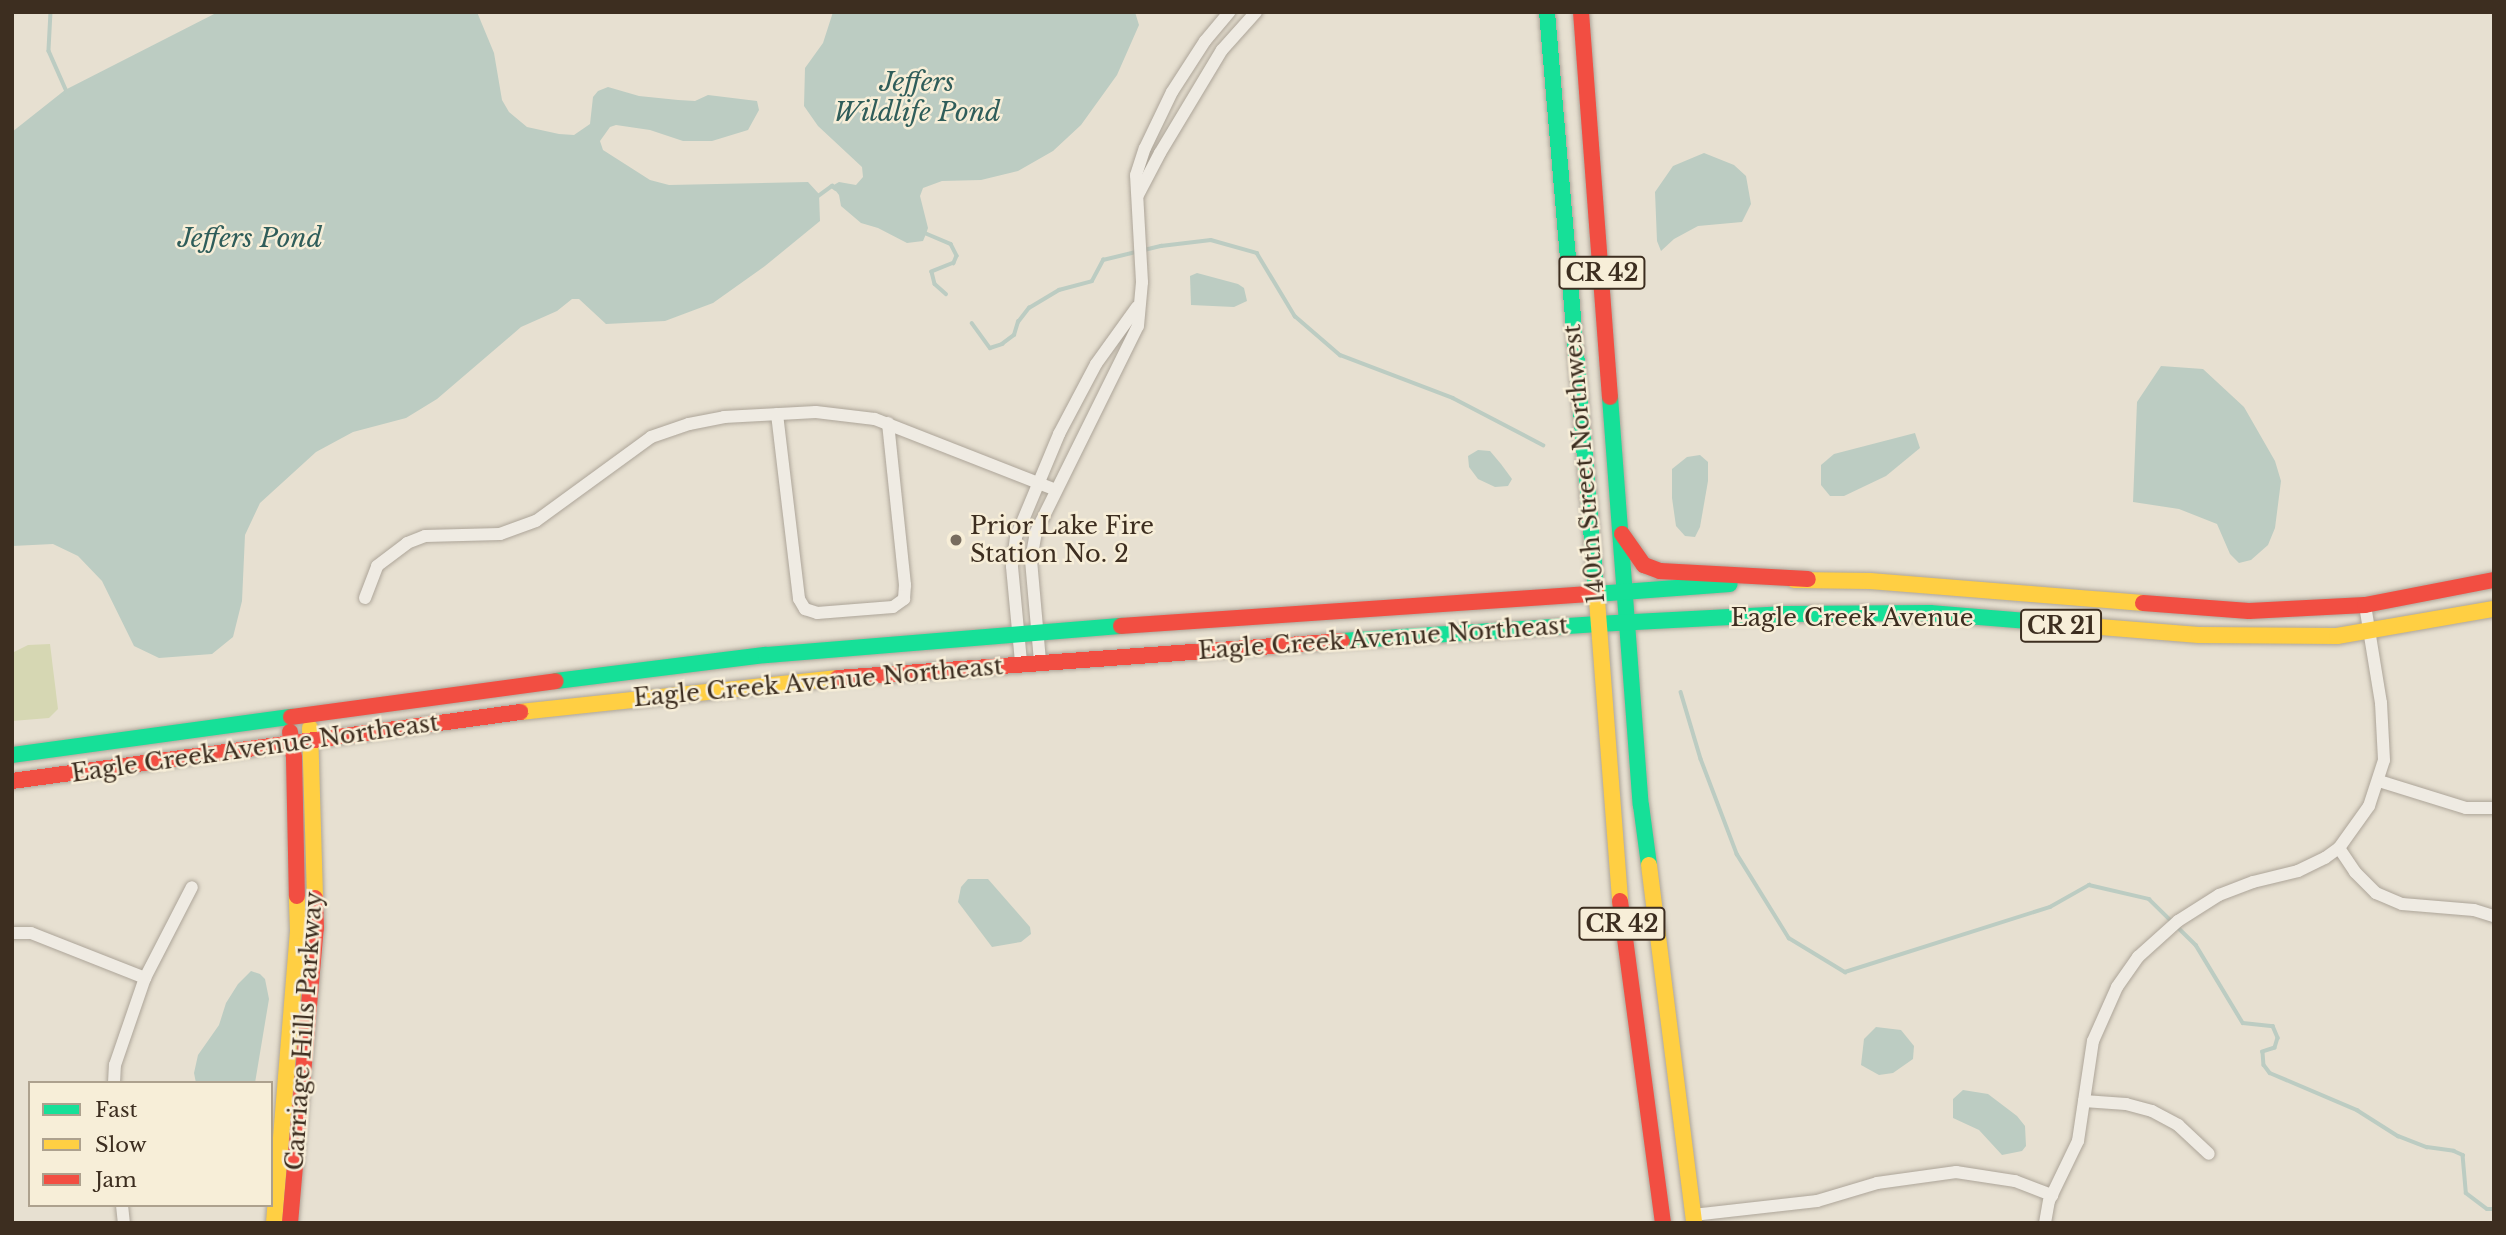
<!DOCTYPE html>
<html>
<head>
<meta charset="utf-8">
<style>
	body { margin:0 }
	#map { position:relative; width:2506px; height:1235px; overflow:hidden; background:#e7e0d1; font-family:"Libre Baskerville",serif }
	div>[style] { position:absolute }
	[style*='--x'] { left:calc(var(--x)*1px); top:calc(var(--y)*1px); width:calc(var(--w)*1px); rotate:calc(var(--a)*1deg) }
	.green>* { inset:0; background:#d6d7b3 }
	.water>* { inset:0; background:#bcccc2 }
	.stream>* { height:3.5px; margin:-1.75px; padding:0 1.75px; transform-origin:1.75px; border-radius:1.75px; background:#bcccc2 }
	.roads { filter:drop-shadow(0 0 2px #ada599) drop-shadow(0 0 2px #ada599) }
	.street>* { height:12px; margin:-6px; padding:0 6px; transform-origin:6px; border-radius:6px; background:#efebe3 }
	.fast>* { height:16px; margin:-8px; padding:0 8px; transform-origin:8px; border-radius:8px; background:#16e098 }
	.slow>* { height:16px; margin:-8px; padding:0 8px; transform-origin:8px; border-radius:8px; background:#ffcf43 }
	.jam>* { height:16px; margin:-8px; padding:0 8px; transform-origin:8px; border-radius:8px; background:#f24e42 }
	.dots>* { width:19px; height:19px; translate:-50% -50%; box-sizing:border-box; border:4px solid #f7eed8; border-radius:50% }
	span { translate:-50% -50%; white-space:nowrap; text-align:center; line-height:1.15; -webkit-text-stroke:5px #f7eed8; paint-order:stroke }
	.shield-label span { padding:2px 5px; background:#f7eed8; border:2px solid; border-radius:5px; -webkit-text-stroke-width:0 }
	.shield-label { font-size:23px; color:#3d2e20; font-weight:700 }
	.street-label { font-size:24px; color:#3d2e20 }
	.poi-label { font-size:24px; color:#3d2e20 }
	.left { translate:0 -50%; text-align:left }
	.water-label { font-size:26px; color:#2f5d5a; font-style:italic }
	.frame { position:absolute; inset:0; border:14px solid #3d2e20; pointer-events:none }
	.legend { position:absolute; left:28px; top:1081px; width:245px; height:126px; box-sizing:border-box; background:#f7eed8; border:2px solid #ada18e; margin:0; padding:9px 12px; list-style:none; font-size:21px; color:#3d2e20 }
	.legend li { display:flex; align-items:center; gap:14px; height:35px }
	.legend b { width:35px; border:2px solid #ada18e }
</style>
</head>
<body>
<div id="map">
	<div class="green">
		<i style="clip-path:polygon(50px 644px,58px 709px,49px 718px,12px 721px,12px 653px,28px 645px)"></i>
	</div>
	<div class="water">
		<i style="clip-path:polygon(218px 12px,477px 12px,494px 53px,502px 100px,509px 112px,527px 127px,559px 134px,574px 135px,590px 124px,593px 97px,598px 91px,608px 87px,639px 96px,678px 100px,695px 101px,708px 95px,757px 101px,759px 110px,748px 130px,712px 141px,683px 141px,650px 130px,616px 125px,610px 127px,600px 141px,603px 150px,650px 180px,669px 185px,808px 182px,819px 194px,820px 221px,765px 266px,713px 303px,665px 321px,606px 324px,579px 299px,572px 299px,557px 311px,521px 327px,437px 399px,406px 418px,353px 432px,316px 452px,260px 503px,245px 535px,242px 601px,233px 637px,212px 654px,159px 658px,134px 646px,102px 581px,78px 556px,53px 544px,12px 546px,12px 132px,65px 90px)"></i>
		<i style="clip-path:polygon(833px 12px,1135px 12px,1139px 25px,1117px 75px,1081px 125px,1053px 151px,1018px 171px,981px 180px,942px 181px,923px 188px,920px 196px,928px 228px,926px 234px,923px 241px,907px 243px,878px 228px,861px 223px,841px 206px,839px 195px,832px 186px,839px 182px,856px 185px,863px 177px,862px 167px,818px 126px,804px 106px,805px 68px,823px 43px)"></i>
		<i style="clip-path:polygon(1704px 153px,1734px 165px,1746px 176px,1751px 204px,1742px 222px,1698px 226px,1674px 239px,1661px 251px,1657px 241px,1655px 192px,1673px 166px)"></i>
		<i style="clip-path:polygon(1197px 273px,1238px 284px,1244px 288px,1247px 301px,1234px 307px,1191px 305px,1190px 276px)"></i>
		<i style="clip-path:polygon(2161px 366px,2203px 369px,2244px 407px,2275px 461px,2281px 481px,2275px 528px,2268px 545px,2251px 560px,2239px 563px,2230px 554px,2217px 524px,2179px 509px,2133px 502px,2137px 402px)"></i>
		<i style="clip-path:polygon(1915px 433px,1920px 448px,1886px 476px,1844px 496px,1830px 496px,1821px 485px,1821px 465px,1834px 454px)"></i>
		<i style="clip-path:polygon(1478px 450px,1490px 451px,1501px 464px,1512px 479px,1508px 486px,1495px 487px,1478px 479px,1469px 467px,1468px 456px)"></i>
		<i style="clip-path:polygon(1700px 455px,1708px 462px,1708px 481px,1700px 527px,1695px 537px,1685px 536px,1676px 526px,1672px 498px,1672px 469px,1687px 457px)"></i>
		<i style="clip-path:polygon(968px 879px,988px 879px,1030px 927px,1031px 934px,1021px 942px,992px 947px,958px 902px,961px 887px)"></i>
		<i style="clip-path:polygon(251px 971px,260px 974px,265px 979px,269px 999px,255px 1083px,196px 1083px,194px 1073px,198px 1055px,219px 1025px,226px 1003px,238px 984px)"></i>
		<i style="clip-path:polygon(1876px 1027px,1901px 1030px,1914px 1046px,1913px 1059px,1893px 1073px,1879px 1075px,1861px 1065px,1864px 1039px)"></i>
		<i style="clip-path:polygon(1963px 1090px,1988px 1094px,2017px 1116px,2025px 1126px,2026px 1146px,2022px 1151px,2002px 1155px,1979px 1130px,1953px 1118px,1953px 1099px)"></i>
	</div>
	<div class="stream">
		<i style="--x:51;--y:12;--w:39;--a:93"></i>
		<i style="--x:49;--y:51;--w:47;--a:66.2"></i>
		<i style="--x:817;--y:197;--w:19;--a:-36"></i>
		<i style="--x:832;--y:186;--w:5;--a:37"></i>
		<i style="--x:925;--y:233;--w:28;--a:23"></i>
		<i style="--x:951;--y:244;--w:13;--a:63"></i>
		<i style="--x:957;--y:256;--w:8;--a:113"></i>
		<i style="--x:954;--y:263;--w:24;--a:158"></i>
		<i style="--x:932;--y:272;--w:12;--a:76"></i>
		<i style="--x:935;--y:284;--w:15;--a:42"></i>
		<i style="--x:972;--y:323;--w:31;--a:54"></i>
		<i style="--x:990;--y:348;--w:13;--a:-18"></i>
		<i style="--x:1002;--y:344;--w:15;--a:-37"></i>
		<i style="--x:1014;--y:335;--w:14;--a:-73"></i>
		<i style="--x:1018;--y:322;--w:18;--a:-52"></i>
		<i style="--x:1029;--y:308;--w:35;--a:-31"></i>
		<i style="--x:1059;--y:290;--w:34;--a:-15"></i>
		<i style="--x:1092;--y:281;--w:24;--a:-62"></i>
		<i style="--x:1103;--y:260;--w:60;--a:-13.6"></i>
		<i style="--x:1161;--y:246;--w:50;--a:-6.8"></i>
		<i style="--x:1211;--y:240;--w:48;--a:15.8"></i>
		<i style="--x:1257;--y:253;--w:74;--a:58.9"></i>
		<i style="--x:1295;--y:316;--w:60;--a:40.9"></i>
		<i style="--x:1340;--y:355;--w:121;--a:20.8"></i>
		<i style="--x:1453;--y:398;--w:102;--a:27.6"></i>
		<i style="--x:1681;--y:692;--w:70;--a:73.4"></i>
		<i style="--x:1701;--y:759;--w:102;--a:69.2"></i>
		<i style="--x:1737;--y:854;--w:99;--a:58.2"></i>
		<i style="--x:1789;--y:938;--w:66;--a:31.3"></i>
		<i style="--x:1845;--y:972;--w:215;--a:-17.6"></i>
		<i style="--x:2050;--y:907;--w:45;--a:-29.4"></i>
		<i style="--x:2089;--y:885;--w:62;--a:13.1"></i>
		<i style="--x:2149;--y:899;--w:66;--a:44.4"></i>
		<i style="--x:2196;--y:945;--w:91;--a:58.9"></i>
		<i style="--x:2243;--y:1023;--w:30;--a:6"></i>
		<i style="--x:2273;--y:1026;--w:13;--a:67"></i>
		<i style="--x:2278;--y:1038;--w:10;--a:107"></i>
		<i style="--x:2275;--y:1048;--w:13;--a:162"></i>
		<i style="--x:2263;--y:1052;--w:13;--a:86"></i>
		<i style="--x:2264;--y:1065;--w:10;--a:53"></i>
		<i style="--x:2270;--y:1073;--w:95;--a:23"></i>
		<i style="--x:2357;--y:1110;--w:49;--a:32.4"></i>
		<i style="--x:2398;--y:1136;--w:31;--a:21"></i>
		<i style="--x:2427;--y:1147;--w:27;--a:8"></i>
		<i style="--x:2454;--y:1151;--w:10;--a:24"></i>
		<i style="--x:2463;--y:1155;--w:38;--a:85"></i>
		<i style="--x:2466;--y:1193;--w:26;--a:37"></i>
		<i style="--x:2487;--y:1209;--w:7;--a:0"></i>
	</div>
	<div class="roads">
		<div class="street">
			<i style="--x:1138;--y:195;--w:47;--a:-62.4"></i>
			<i style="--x:1160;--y:153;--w:120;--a:-59"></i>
			<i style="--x:1222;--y:50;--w:51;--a:-48.2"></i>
			<i style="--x:777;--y:414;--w:186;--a:83.2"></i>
			<i style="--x:799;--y:599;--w:12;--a:59"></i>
			<i style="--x:805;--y:609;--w:13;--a:18"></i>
			<i style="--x:817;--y:613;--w:76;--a:-4.5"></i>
			<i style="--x:893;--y:607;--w:14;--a:-36"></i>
			<i style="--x:904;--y:599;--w:14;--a:-86"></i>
			<i style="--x:905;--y:585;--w:163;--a:-96"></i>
			<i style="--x:365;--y:598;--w:34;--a:-69"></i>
			<i style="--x:377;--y:566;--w:38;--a:-37"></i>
			<i style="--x:407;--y:543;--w:19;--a:-21"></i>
			<i style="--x:425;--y:536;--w:75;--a:-1.5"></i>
			<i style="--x:500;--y:534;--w:38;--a:-20"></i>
			<i style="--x:536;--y:521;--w:142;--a:-36.1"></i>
			<i style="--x:651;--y:437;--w:40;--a:-18.9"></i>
			<i style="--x:689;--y:424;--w:36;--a:-11"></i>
			<i style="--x:724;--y:417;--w:92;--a:-3.1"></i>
			<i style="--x:816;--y:412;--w:59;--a:6.8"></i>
			<i style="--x:875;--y:419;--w:194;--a:21.4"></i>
			<i style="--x:1040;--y:661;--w:101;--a:-95.1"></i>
			<i style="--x:1031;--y:560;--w:28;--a:-80"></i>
			<i style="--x:1036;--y:532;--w:230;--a:-63.7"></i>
			<i style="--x:1138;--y:326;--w:44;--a:-84.8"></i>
			<i style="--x:1142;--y:282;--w:107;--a:-93.2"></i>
			<i style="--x:1136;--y:175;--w:28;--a:-72"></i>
			<i style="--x:1145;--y:148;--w:62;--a:-64.3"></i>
			<i style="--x:1172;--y:92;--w:61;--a:-57.1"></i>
			<i style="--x:1205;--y:41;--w:38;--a:-50"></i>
			<i style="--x:1021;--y:662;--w:96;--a:-95.4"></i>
			<i style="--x:1012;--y:566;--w:29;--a:-82"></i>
			<i style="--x:1016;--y:537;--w:112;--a:-67.3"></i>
			<i style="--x:1059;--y:434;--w:79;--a:-62.1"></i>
			<i style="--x:1096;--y:364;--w:70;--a:-54.3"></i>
			<i style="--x:2379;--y:781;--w:91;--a:17.2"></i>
			<i style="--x:2466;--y:808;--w:28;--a:0"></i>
			<i style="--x:2339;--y:848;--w:29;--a:56"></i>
			<i style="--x:2355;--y:872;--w:30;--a:45"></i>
			<i style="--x:2376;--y:893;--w:28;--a:23"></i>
			<i style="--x:2402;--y:904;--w:72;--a:4.8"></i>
			<i style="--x:2474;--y:910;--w:21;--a:17"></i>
			<i style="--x:12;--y:933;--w:19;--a:0"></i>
			<i style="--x:31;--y:933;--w:123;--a:21.5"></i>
			<i style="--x:114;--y:1083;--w:18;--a:-87"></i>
			<i style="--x:115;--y:1065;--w:92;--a:-71"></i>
			<i style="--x:145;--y:978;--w:102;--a:-62.7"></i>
			<i style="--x:2084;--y:1101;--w:42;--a:4.1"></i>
			<i style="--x:2126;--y:1104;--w:27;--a:15"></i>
			<i style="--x:2152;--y:1111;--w:30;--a:28"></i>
			<i style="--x:2178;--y:1125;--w:42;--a:43.1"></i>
			<i style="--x:122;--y:1205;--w:18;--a:84"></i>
			<i style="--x:1693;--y:1215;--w:125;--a:-6.4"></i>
			<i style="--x:1817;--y:1201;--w:63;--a:-16.7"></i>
			<i style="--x:1877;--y:1183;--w:80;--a:-7.9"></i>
			<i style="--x:1956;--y:1172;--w:60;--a:8.7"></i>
			<i style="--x:2015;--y:1181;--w:40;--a:21"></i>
			<i style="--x:2045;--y:1223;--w:22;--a:-80"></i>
			<i style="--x:2049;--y:1201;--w:67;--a:-64.2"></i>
			<i style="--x:2078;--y:1141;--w:101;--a:-81.5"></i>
			<i style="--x:2093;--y:1041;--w:59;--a:-66"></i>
			<i style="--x:2117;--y:987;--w:37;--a:-55"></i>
			<i style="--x:2138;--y:957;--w:54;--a:-42"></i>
			<i style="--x:2178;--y:921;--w:49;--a:-32.4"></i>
			<i style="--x:2219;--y:895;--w:36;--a:-21"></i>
			<i style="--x:2253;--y:882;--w:46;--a:-13.7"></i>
			<i style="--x:2298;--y:871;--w:30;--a:-26"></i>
			<i style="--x:2325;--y:858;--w:17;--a:-36"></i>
			<i style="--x:2339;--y:848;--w:52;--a:-54.5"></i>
			<i style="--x:2369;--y:806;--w:48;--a:-71.9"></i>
			<i style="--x:2384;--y:760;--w:57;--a:-93"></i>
			<i style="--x:2381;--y:703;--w:99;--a:-99.3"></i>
		</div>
		<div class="fast">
			<i style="--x:1547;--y:12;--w:577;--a:85.13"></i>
			<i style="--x:1610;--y:397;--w:409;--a:85.7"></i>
			<i style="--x:1641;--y:805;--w:61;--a:82.4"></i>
			<i style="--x:1596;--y:594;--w:134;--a:-4.3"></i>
			<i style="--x:1597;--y:624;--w:190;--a:-3"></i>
			<i style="--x:1787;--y:614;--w:143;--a:-0.4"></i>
			<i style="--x:1930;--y:613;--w:145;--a:4.7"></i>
			<i style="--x:1342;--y:641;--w:256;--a:-3.8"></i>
			<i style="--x:556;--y:681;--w:212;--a:-7.1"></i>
			<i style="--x:766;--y:655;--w:356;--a:-4.7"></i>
			<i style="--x:12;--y:755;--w:282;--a:-7.8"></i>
		</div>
		<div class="slow">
			<i style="--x:1794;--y:580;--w:76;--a:0.8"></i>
			<i style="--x:1870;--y:581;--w:274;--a:4.6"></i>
			<i style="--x:1596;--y:587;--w:315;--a:85.6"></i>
			<i style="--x:2075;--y:625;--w:124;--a:4.6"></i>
			<i style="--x:2199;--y:635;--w:138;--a:0.4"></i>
			<i style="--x:2337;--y:636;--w:159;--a:-9.8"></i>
			<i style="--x:520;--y:712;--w:320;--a:-6.1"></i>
			<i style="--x:310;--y:728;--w:170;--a:88.3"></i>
			<i style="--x:1649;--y:865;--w:361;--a:82.8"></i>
			<i style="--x:274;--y:1223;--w:293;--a:-85.3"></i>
			<i style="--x:298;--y:931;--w:35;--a:-92"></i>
		</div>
		<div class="jam">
			<i style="--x:1581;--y:12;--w:386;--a:85.7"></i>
			<i style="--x:1622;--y:534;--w:38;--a:55"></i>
			<i style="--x:1644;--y:565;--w:17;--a:21"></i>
			<i style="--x:1660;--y:571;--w:148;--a:3.1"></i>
			<i style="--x:2143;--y:603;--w:106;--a:4.3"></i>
			<i style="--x:2249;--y:611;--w:116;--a:-3"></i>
			<i style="--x:2365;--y:605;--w:131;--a:-11"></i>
			<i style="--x:1121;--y:626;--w:476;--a:-3.9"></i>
			<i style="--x:838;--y:678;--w:505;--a:-4.2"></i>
			<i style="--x:291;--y:717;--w:267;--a:-7.7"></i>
			<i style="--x:290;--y:732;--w:26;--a:81"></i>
			<i style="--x:294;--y:758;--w:138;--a:88.8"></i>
			<i style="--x:12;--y:781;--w:513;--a:-7.73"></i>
			<i style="--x:1620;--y:901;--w:325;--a:82.4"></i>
			<i style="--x:290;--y:1223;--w:296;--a:-85"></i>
			<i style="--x:316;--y:928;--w:30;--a:-92"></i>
		</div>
	</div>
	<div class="dots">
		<i style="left:956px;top:540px;background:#786c5e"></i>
	</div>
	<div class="shield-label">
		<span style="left:1602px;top:273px">CR 42</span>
		<span style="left:2061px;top:626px">CR 21</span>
		<span style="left:1622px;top:924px">CR 42</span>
	</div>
	<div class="street-label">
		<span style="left:1584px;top:464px;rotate:-95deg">140th Street Northwest</span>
		<span style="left:1852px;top:618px">Eagle Creek Avenue</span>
		<span style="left:1383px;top:638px;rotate:-4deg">Eagle Creek Avenue Northeast</span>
		<span style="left:818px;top:682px;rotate:-5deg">Eagle Creek Avenue Northeast</span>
		<span style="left:255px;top:748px;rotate:-8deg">Eagle Creek Avenue Northeast</span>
		<span style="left:304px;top:1031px;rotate:-86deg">Carriage Hills Parkway</span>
	</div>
	<div class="poi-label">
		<span class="left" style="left:970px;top:540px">Prior Lake Fire<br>Station No. 2</span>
	</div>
	<div class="water-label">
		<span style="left:917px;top:98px">Jeffers<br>Wildlife Pond</span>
		<span style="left:250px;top:239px">Jeffers Pond</span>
	</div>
	<div class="frame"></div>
	<ul class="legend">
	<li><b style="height:9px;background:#16e098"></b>Fast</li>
	<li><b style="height:9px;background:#ffcf43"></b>Slow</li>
	<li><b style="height:9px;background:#f24e42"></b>Jam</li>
	</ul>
</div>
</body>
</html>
